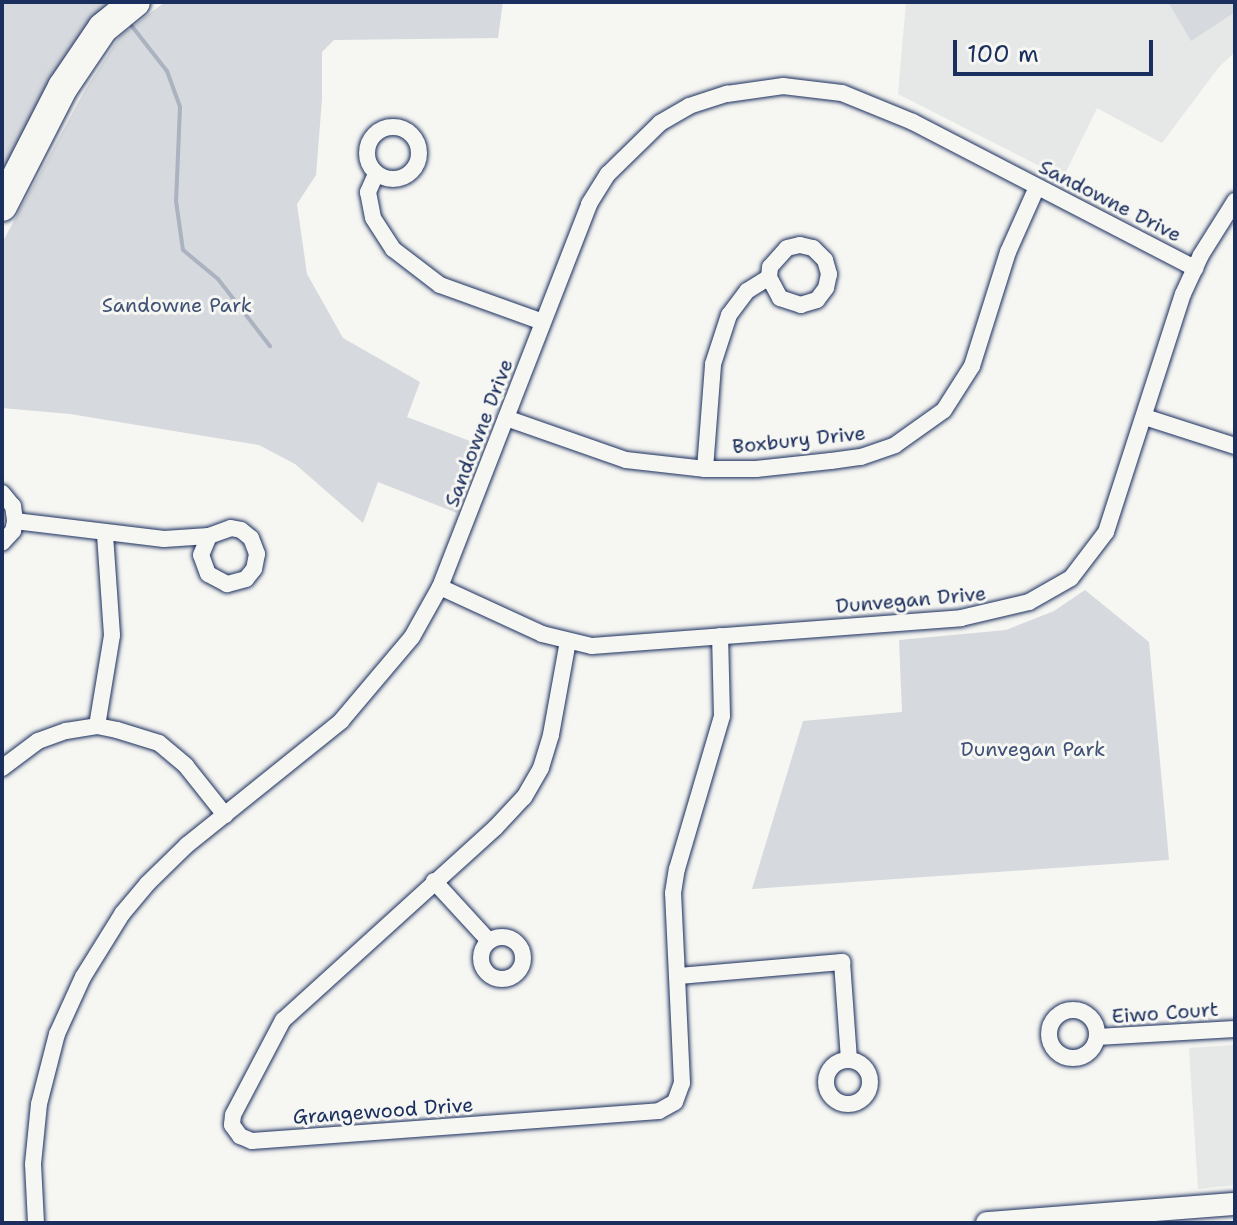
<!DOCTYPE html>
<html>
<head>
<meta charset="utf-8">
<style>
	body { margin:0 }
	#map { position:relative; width:1237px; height:1225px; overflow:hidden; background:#f6f6f2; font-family:"Shantell Sans",sans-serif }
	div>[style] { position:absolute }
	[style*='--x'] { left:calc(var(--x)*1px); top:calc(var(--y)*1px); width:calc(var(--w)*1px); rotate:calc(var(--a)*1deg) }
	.built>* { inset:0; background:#e6e7e7 }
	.green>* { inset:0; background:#d6d9dd }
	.stream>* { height:4px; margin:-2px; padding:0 2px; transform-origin:2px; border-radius:2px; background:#abb2c0 }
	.roads { filter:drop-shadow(0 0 2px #1b2f5e) drop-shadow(0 0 2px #1b2f5e) }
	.street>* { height:16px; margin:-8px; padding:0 8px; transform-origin:8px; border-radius:8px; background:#f6f6f2 }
	.street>.ring { margin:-8px; padding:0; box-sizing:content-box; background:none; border:16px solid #f6f6f2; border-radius:50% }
	.secondary>* { height:22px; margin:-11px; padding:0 11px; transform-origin:11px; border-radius:11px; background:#f6f6f2 }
	.highway>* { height:30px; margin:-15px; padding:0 15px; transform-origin:15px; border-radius:15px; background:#f6f6f2 }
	span { translate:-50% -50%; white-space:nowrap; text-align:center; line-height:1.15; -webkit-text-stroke:6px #f6f6f2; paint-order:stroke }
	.street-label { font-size:20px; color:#1b2f5e }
	.park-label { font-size:20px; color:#405177 }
	.frame { position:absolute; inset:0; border:4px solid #1b2f5e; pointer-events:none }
	.scale { position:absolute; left:953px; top:40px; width:200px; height:36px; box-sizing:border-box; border:4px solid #1b2f5e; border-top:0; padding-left:10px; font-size:24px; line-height:28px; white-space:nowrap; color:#1b2f5e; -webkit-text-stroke:6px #f6f6f2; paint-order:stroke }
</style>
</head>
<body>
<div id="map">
	<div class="built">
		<i style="clip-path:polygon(906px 2px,1235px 2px,1235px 52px,1219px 67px,1162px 143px,1097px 108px,1063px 178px,898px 94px)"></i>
		<i style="clip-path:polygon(1235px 1045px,1235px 1185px,1198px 1189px,1189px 1048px)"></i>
	</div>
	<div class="green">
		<i style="clip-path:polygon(2px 2px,117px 2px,2px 185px)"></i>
		<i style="clip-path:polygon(165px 2px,503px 2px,498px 38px,334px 40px,322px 52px,322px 99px,316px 175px,297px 204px,307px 274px,343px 338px,420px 382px,407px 417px,483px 446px,457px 513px,378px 482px,363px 523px,295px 464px,259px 445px,70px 414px,2px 408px,2px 243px,85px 90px,120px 36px)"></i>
		<i style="clip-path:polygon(1168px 2px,1235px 2px,1235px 12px,1191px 41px)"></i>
		<i style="clip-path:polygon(1085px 590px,1149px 642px,1169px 860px,752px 889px,803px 721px,902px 712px,899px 640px,1006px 630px,1054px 611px)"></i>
	</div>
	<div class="stream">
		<i style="--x:131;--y:25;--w:58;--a:52"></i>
		<i style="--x:167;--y:71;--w:38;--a:70"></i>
		<i style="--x:180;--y:107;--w:94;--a:92.4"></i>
		<i style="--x:176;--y:201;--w:49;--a:81.9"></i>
		<i style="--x:183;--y:250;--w:45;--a:39.6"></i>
		<i style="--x:218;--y:279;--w:85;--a:52.2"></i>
	</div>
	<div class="roads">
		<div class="street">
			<i class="ring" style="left:367px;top:127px;width:36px;height:36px"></i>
			<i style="--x:376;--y:174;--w:20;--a:114"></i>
			<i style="--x:368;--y:192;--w:26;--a:79"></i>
			<i style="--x:373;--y:218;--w:37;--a:57"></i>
			<i style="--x:393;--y:249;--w:59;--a:37.5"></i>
			<i style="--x:440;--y:285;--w:109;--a:19.8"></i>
			<i style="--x:1145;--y:417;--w:95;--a:17.9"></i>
			<i style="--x:506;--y:418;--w:127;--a:19.3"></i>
			<i style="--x:626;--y:460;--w:80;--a:6.5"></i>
			<i style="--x:705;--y:469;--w:51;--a:0"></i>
			<i style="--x:756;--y:469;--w:75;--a:-6.1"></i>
			<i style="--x:831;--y:461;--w:30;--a:-8"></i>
			<i style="--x:861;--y:457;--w:36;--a:-19"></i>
			<i style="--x:895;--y:445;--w:60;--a:-35.5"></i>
			<i style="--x:944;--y:410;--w:52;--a:-57.5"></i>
			<i style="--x:972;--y:366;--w:120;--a:-72.5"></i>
			<i style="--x:1008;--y:252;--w:71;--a:-66"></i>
			<i style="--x:705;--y:469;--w:105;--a:-85.6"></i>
			<i style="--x:713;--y:364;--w:52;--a:-71.9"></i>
			<i style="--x:729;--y:315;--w:30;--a:-53"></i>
			<i style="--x:747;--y:291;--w:26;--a:-32"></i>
			<i style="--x:769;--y:277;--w:10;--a:-84"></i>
			<i style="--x:770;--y:267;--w:25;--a:-48"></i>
			<i style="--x:787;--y:248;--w:13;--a:-13"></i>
			<i style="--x:800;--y:245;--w:13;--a:13"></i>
			<i style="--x:813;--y:248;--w:17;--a:45"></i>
			<i style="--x:825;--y:260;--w:15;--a:74"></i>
			<i style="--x:829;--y:274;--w:14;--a:102"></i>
			<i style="--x:826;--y:288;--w:15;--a:127"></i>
			<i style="--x:817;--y:300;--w:17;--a:163"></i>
			<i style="--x:801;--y:305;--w:22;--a:-162"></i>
			<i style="--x:780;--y:298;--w:24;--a:-118"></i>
			<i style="--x:2;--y:493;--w:17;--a:50"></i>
			<i style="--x:13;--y:506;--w:15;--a:82"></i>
			<i style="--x:15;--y:521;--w:10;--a:101"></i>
			<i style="--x:13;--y:531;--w:16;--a:133"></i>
			<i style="--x:15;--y:521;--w:150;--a:6.9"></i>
			<i style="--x:164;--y:539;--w:45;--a:-3.8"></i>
			<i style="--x:209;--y:536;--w:23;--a:-20"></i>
			<i style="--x:231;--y:528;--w:10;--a:11"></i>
			<i style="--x:241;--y:530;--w:13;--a:39"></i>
			<i style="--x:251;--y:538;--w:17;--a:69"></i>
			<i style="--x:257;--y:554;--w:15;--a:101"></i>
			<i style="--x:254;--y:569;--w:13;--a:129"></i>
			<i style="--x:246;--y:579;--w:20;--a:165"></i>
			<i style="--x:227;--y:584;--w:21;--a:-152"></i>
			<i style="--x:208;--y:574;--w:20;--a:-110"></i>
			<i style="--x:201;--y:555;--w:21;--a:-67"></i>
			<i style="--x:440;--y:587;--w:112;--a:24.7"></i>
			<i style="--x:542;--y:634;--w:51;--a:13.5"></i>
			<i style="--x:592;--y:646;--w:370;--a:-4.3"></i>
			<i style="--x:961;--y:618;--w:70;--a:-13.2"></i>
			<i style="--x:1029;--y:602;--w:48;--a:-29.7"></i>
			<i style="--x:1071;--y:578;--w:58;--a:-52.7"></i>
			<i style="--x:1106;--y:532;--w:250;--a:-72.1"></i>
			<i style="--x:1183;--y:294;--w:43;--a:-65.2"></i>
			<i style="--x:1201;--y:255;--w:64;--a:-57.8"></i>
			<i style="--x:568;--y:641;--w:96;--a:100.3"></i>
			<i style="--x:551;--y:735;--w:34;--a:107"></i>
			<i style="--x:541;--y:768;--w:34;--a:120"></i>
			<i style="--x:524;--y:797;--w:42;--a:133.1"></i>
			<i style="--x:495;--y:828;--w:286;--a:137.8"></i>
			<i style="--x:283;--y:1020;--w:107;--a:117.8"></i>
			<i style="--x:233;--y:1115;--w:10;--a:96"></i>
			<i style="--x:232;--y:1125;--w:14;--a:54"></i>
			<i style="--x:240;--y:1136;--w:13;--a:23"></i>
			<i style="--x:252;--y:1141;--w:408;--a:-4.2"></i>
			<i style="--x:659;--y:1111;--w:18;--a:-29"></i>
			<i style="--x:675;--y:1102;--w:20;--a:-70"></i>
			<i style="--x:682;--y:1083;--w:190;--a:-92.7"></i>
			<i style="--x:673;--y:893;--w:24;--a:-81"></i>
			<i style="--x:677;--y:869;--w:159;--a:-73.6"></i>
			<i style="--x:722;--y:716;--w:80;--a:-91.4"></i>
			<i style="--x:97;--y:726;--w:92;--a:-80.6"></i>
			<i style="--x:112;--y:635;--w:101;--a:-94"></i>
			<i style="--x:2;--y:768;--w:45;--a:-36.9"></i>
			<i style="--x:38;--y:741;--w:30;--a:-20"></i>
			<i style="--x:66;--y:731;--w:31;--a:-9"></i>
			<i style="--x:97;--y:726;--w:20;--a:11"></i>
			<i style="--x:117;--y:730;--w:44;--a:17.2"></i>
			<i style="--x:159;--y:743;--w:35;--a:40"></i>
			<i style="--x:186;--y:766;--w:63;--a:51.5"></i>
			<i style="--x:434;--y:881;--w:81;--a:47.5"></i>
			<i class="ring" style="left:481px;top:937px;width:26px;height:26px"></i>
			<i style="--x:678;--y:976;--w:165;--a:-4.9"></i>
			<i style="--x:842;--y:962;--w:98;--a:85.9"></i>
			<i class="ring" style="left:1049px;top:1010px;width:32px;height:32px"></i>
			<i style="--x:1097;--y:1037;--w:138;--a:-3.3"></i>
			<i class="ring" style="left:826px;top:1060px;width:28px;height:28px"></i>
			<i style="--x:36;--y:1223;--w:59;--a:-92.9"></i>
			<i style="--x:33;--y:1164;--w:60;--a:-84.3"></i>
			<i style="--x:39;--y:1104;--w:72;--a:-75.6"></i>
			<i style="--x:57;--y:1034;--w:63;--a:-65.5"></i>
			<i style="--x:83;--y:977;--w:74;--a:-58.2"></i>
			<i style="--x:122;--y:914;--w:39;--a:-50"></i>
			<i style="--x:147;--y:884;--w:56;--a:-44.3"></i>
			<i style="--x:187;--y:845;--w:198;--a:-38.8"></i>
			<i style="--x:341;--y:721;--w:110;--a:-49.8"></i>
			<i style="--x:412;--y:637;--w:57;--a:-60.8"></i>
			<i style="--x:440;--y:587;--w:411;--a:-68.7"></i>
			<i style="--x:589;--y:204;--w:36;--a:-58"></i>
			<i style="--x:608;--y:174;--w:73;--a:-44.4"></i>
			<i style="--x:660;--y:123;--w:34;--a:-30"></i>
			<i style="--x:689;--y:106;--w:40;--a:-18"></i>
			<i style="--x:727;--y:94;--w:57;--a:-8.1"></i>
			<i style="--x:783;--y:86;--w:59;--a:6.8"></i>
			<i style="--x:842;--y:93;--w:77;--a:22.2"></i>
			<i style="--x:913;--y:122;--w:318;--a:27.4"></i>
		</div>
		<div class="secondary">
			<i style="--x:987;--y:1223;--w:249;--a:-4.4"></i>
		</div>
		<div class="highway">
			<i style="--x:2;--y:206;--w:134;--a:-62.9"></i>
			<i style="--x:63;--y:87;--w:71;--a:-55.9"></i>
			<i style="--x:103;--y:28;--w:41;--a:-39.1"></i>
		</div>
	</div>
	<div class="street-label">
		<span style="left:1110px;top:201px;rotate:27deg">Sandowne Drive</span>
		<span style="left:479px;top:433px;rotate:-69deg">Sandowne Drive</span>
		<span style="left:799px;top:440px;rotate:-6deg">Boxbury Drive</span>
		<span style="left:911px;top:600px;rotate:-5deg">Dunvegan Drive</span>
		<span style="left:1165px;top:1013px;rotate:-4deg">Eiwo Court</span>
		<span style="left:383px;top:1111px;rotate:-4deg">Grangewood Drive</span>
	</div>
	<div class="park-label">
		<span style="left:177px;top:305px">Sandowne Park</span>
		<span style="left:1033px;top:749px">Dunvegan Park</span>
	</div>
	<div class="frame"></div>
	<div class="scale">100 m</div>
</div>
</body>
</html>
